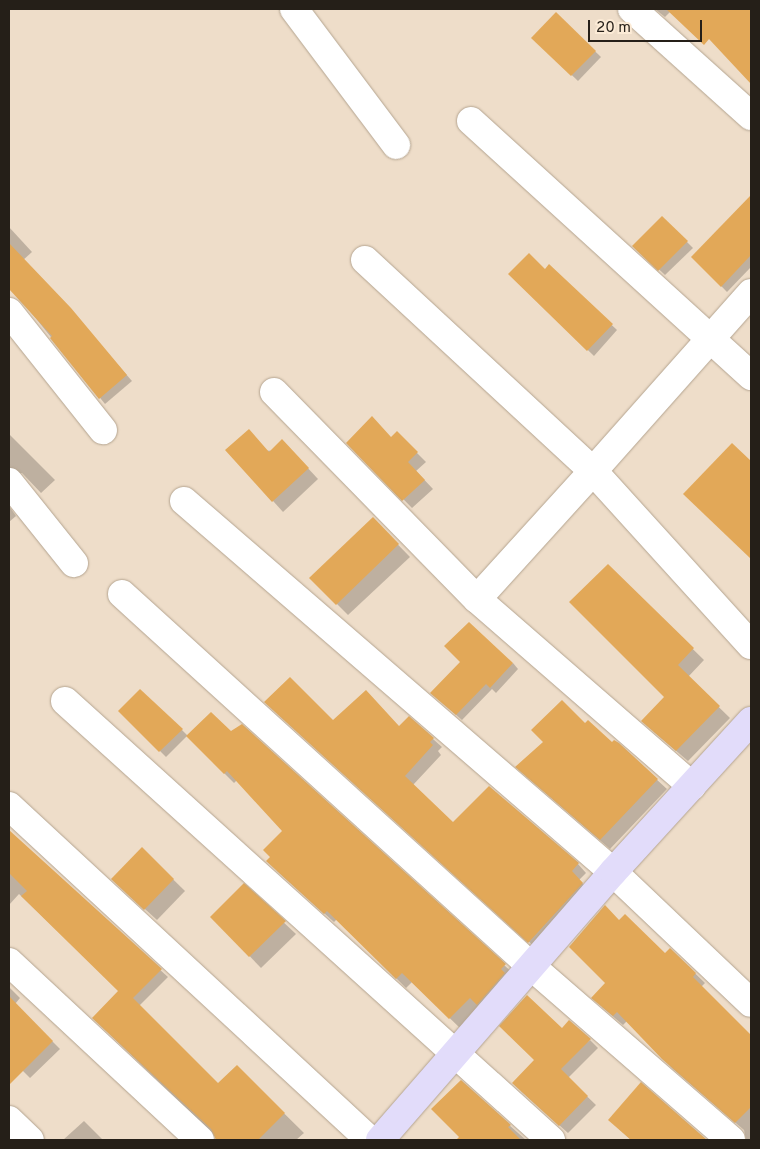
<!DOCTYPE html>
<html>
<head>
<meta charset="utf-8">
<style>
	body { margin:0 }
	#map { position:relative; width:760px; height:1149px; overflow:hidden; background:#eeddc9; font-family:Overpass,sans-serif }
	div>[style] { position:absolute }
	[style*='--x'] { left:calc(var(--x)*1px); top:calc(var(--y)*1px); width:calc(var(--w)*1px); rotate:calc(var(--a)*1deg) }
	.shadow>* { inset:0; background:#0003 }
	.building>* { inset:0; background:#e2a858 }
	.roads { filter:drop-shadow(0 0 1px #b4a490) drop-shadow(0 0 1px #b4a490) }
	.street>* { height:28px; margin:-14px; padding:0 14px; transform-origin:14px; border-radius:14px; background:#fff }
	.secondary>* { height:28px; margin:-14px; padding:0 14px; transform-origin:14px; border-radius:14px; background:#e2dcfa }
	span { translate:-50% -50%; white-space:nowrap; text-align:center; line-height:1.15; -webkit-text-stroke:4px #fcebd6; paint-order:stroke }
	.frame { position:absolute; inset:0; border:10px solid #251f18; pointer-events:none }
	.scale { position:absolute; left:588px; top:20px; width:114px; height:22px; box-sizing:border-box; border:2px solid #251f18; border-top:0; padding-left:6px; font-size:15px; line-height:18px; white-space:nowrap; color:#251f18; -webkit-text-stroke:4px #fcebd6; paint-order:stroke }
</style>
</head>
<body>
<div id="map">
	<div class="shadow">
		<i style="clip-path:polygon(655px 9px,673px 9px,665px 17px)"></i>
		<i style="clip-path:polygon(709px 9px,751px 9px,751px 82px,696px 23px)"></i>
		<i style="clip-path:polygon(556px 14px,601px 57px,578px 81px,533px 38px)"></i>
		<i style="clip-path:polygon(747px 200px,751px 204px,751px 267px,727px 292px,693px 257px)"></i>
		<i style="clip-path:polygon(662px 217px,693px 248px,665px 275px,634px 246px)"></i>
		<i style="clip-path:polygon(9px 227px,32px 252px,11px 271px,9px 269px)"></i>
		<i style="clip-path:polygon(549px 266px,617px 330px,594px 356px,510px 274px,545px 271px)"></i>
		<i style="clip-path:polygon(53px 291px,132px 381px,105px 404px,25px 305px)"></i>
		<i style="clip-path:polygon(397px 433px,426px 462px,416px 471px,433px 489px,412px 508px,348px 443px,391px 439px)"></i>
		<i style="clip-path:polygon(9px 434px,55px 480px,41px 493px,22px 473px,9px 475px)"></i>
		<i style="clip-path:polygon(732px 444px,751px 462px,751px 558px,696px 505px)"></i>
		<i style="clip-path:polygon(227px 450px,292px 451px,318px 479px,283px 512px)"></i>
		<i style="clip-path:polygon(9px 506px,16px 516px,9px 522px)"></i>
		<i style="clip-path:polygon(373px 519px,410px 557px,348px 615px,311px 578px)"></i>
		<i style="clip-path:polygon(608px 566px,704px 660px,688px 677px,730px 718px,688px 761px,653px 731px,666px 697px)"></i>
		<i style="clip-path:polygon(513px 663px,518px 669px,496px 693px,492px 689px,462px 720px,438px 699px)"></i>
		<i style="clip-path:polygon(120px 711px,182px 730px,188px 736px,230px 732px,242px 726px,515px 975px,460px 1028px,412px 982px,406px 988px,337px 919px,334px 922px,277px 871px,272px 857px,284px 831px,237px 780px,234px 783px,187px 736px,166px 757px)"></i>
		<i style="clip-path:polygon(275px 711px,333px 722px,399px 727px,433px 739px,442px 747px,438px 751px,441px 755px,413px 785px,453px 824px,578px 864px,586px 873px,579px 880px,591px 892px,538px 950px)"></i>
		<i style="clip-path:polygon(585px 725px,612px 744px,618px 744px,667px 789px,610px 849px,526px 776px,545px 742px)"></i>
		<i style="clip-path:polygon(9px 832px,168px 977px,139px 1006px,218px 1085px,237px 1067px,304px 1133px,296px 1140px,219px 1140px,93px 1018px,120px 991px,19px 894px,9px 905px)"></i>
		<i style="clip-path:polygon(142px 849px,185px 891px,157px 920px,124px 890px)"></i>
		<i style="clip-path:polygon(244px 885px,296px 934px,261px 968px,212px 917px)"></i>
		<i style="clip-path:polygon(620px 922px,665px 955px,670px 949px,705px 983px,701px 987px,751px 1037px,751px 1140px,746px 1140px,744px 1130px,673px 1069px,627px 1021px,623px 1025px,602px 1007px)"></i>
		<i style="clip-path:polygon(9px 987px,20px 998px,15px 1004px,60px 1049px,30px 1078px,9px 1057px)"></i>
		<i style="clip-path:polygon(590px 1040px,598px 1048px,568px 1078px,596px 1105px,568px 1133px,521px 1091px)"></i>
		<i style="clip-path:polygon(461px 1082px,526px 1140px,459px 1140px)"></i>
		<i style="clip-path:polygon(641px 1084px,706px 1140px,631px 1140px,619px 1129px)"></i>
		<i style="clip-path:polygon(84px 1121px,103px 1140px,63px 1140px)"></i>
	</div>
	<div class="building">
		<i style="clip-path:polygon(666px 9px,751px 9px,751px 84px,709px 39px,704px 45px)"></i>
		<i style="clip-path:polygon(556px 12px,596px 51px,571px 76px,531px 38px)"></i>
		<i style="clip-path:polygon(751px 195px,751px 255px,721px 287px,691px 257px)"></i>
		<i style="clip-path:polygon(662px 216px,688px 241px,658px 271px,632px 246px)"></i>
		<i style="clip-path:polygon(9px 243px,71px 308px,127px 375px,99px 399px,50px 338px,52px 336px,9px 289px)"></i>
		<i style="clip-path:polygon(529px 253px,545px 269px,549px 264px,613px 324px,587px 351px,508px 274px)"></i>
		<i style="clip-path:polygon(372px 416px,391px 437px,397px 431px,418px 452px,408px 462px,425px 480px,402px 501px,346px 443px)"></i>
		<i style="clip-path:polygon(249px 429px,269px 452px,282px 439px,309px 468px,272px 502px,225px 450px)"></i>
		<i style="clip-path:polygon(732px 443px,751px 461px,751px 559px,683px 494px)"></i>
		<i style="clip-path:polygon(373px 517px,399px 544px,336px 605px,309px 578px)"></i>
		<i style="clip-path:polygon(608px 564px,694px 648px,678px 665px,720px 706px,676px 751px,641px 721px,664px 697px,569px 602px)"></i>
		<i style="clip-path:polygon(469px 622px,513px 663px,490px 688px,486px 684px,456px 715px,430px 693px,460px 662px,444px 646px)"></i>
		<i style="clip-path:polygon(290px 677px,333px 720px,366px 690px,399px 726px,409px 716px,434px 738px,430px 742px,433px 745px,405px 776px,453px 822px,489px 786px,579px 863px,572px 871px,583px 883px,528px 943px,264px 702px)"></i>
		<i style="clip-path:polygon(140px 689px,183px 729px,159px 752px,118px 711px)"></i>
		<i style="clip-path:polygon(562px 700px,585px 723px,588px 720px,612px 742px,614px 740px,619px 743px,658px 779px,600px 840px,515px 767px,543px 742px,531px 730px)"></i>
		<i style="clip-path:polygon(211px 712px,231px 731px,242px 724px,506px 964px,501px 969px,505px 973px,477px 1005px,470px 998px,449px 1019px,402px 973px,396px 979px,327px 911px,324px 914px,266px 861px,270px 857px,263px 850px,282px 831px,227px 771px,224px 774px,186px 736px)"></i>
		<i style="clip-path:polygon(9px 830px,162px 969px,133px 998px,218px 1083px,237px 1065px,285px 1113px,258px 1140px,216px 1140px,211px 1129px,92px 1018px,118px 991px,21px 896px,27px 891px,9px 873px)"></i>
		<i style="clip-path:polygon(142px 847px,174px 879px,144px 910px,111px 879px)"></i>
		<i style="clip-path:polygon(244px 883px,286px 921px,249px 957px,210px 917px)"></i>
		<i style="clip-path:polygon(605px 905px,619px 920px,625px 914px,665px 953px,670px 948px,696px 973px,693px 977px,751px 1035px,751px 1107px,735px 1123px,662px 1059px,617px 1012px,613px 1016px,591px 998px,605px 983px,569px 947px)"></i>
		<i style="clip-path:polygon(527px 995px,562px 1028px,569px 1020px,591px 1039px,561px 1069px,588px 1096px,559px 1126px,512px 1083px,534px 1060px,499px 1026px)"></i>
		<i style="clip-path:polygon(9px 996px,53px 1041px,9px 1085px)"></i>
		<i style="clip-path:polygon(461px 1080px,511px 1125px,508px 1127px,521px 1140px,456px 1140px,459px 1137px,431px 1109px)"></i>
		<i style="clip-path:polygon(641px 1082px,707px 1140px,631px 1140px,608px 1120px)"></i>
	</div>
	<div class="roads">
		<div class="street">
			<i style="--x:294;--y:9;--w:170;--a:53.1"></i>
			<i style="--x:632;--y:9;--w:160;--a:42"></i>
			<i style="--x:471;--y:121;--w:379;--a:42.3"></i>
			<i style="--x:365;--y:260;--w:311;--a:42.8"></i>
			<i style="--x:593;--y:471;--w:238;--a:-48.4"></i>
			<i style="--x:9;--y:312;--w:151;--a:51.5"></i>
			<i style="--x:274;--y:392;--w:290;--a:45.6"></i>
			<i style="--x:9;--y:482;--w:104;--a:51.3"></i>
			<i style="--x:184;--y:501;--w:567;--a:40.85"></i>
			<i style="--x:613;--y:872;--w:190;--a:43.5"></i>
			<i style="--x:122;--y:594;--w:553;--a:42.29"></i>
			<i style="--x:531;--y:966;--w:265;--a:41"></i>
			<i style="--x:65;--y:701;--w:655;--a:42.09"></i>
			<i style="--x:692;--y:786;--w:285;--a:-139"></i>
			<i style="--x:477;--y:599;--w:173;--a:-47.8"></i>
			<i style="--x:593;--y:471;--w:235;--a:47.8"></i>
			<i style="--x:9;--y:806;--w:492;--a:42.8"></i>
			<i style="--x:9;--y:962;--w:261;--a:43"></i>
			<i style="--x:9;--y:1120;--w:29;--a:44"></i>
		</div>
		<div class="secondary">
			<i style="--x:380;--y:1140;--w:355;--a:-49"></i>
			<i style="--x:613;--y:872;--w:205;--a:-47.6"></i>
		</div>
	</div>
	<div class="frame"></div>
	<div class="scale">20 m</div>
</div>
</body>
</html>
